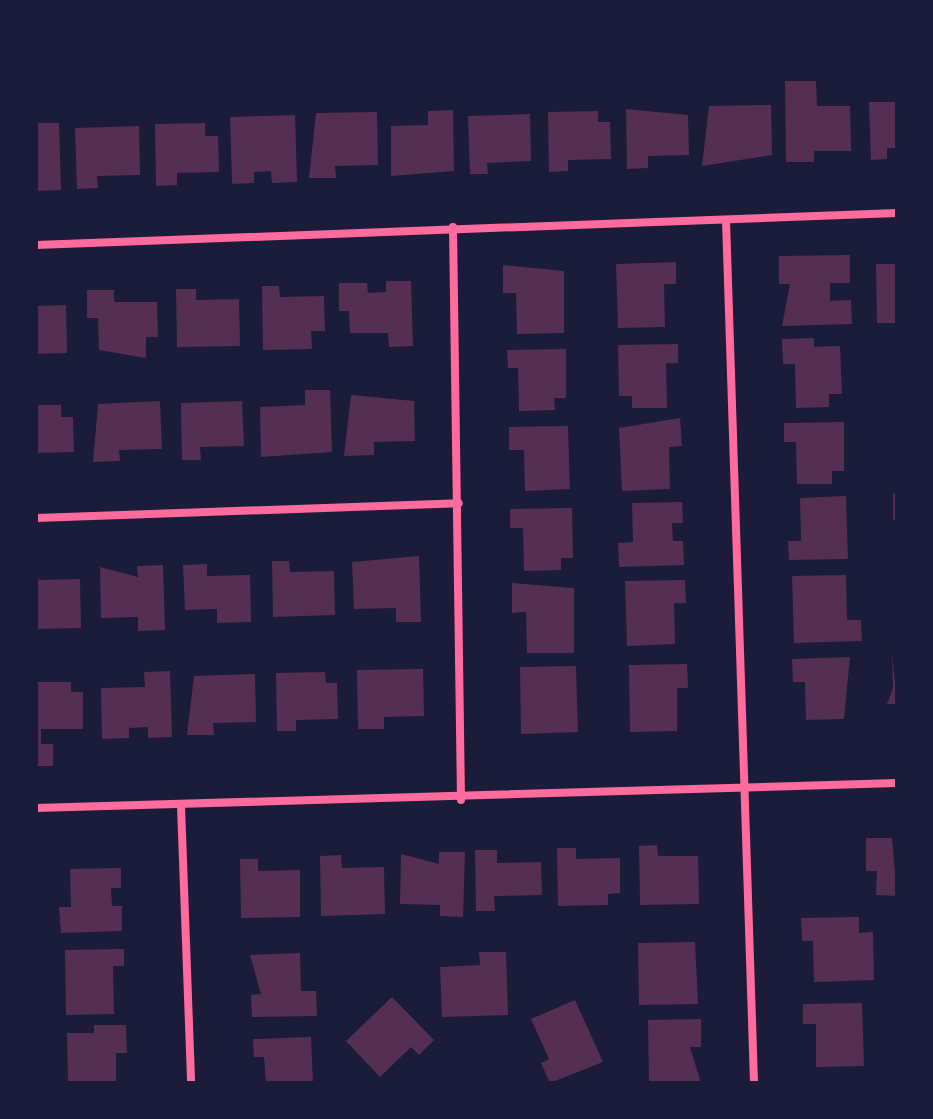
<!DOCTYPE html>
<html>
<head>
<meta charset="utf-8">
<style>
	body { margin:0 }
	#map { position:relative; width:933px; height:1119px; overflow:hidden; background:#1b1b3a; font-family:Merriweather,serif }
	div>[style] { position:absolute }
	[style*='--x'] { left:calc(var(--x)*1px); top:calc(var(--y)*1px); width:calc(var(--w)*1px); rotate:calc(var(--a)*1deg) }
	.building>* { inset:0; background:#542f53 }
	.minor>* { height:8px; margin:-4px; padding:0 4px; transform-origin:4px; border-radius:4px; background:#ff6b9d }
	span { translate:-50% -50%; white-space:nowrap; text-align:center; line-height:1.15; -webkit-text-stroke:6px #1b1b3a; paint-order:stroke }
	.frame { position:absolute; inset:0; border:38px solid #1b1b3a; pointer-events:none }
</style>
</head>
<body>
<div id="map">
	<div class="building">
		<i style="clip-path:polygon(785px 81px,816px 81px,817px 106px,850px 106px,851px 151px,814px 151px,814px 162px,786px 162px)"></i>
		<i style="clip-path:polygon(869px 102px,897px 102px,897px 148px,887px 148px,887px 159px,871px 160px)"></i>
		<i style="clip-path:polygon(771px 105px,772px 155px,702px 166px,709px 106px)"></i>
		<i style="clip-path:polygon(626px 109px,688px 115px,689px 155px,648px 156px,648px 168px,627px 169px)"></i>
		<i style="clip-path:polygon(453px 110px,454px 171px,391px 176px,391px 126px,428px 125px,428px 111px)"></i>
		<i style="clip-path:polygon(598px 111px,598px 122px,610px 122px,611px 159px,568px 160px,568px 171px,549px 172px,548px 112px)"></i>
		<i style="clip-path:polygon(377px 112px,378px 165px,335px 166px,336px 178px,309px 178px,316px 113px)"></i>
		<i style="clip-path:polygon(530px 114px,531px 161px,487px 163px,488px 174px,470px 174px,468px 116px)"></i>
		<i style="clip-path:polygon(295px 115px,297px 182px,272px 183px,271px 171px,254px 172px,254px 183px,232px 184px,230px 117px)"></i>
		<i style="clip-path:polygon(36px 123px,59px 123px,61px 190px,37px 191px)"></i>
		<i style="clip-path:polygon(205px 123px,205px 136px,218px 136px,219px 172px,177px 173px,177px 185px,156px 186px,155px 124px)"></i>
		<i style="clip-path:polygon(139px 126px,140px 175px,97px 176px,98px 188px,77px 189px,75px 128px)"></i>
		<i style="clip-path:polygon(850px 255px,850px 283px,830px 283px,830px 301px,851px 300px,852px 324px,782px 326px,790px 284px,779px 284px,779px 256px)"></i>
		<i style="clip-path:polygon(676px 262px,676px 284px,664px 284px,665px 327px,618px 328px,616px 264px)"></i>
		<i style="clip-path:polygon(876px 264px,896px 264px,897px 323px,877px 323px)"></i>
		<i style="clip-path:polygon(503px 265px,564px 271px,564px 333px,517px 334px,516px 293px,503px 293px)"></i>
		<i style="clip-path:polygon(386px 281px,411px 281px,413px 346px,389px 347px,388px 333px,350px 333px,349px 311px,339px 311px,339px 283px,367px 283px,368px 293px,386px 292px)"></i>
		<i style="clip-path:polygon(262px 286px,279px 286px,280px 297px,324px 296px,325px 331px,311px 331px,312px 349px,263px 350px)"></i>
		<i style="clip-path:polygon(176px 289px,196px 289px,196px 300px,239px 299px,240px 346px,177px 347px)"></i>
		<i style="clip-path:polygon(87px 290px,114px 290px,114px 302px,157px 302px,158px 337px,146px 337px,146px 358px,99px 350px,98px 318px,87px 318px)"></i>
		<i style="clip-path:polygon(66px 305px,67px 353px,36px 354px,36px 306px)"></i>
		<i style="clip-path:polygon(814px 338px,814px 347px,840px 346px,842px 394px,829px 394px,829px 407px,796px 408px,795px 364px,783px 364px,782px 339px)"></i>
		<i style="clip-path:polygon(678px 344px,678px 363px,666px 363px,667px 408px,632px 408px,632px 396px,619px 396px,618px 345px)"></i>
		<i style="clip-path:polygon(566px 349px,566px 398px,554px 398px,555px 410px,519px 411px,518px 368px,508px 368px,507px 350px)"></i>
		<i style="clip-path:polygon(305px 390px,330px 390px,332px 452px,261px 457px,260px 407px,305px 405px)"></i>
		<i style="clip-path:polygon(351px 395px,414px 401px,415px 441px,374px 442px,374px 455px,344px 456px)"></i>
		<i style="clip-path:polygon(160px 401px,162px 449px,119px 450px,120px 461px,93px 462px,98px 404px)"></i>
		<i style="clip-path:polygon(242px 401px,244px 446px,200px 447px,201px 460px,182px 460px,181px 403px)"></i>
		<i style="clip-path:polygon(36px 405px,61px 405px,61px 417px,73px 417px,74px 452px,36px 453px)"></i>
		<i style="clip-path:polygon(680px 418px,682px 446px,669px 447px,670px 489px,622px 491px,619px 428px)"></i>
		<i style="clip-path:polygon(844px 422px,844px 471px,832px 471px,832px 484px,797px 484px,796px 442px,784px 442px,784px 423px)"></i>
		<i style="clip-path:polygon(568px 426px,570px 489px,525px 491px,524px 450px,509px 450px,509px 427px)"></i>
		<i style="clip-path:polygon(893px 493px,897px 493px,897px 520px,893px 520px)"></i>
		<i style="clip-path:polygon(846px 496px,848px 559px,789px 560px,788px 541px,801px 541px,800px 498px)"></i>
		<i style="clip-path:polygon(682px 502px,683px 523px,672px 523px,673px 541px,683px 541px,684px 565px,619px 567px,618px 543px,633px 542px,632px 503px)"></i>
		<i style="clip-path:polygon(572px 508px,573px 558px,561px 558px,561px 570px,524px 571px,523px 528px,510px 528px,510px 509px)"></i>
		<i style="clip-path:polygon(419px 556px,421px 622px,396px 622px,396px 608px,354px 609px,352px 562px)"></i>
		<i style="clip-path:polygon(272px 561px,289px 561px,290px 572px,334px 571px,335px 615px,273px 617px)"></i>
		<i style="clip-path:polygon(207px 564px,207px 576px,250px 575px,251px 622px,217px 623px,217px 609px,185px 610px,183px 565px)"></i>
		<i style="clip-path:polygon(163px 565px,165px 630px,138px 631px,138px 617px,101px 618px,100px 567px,138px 577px,137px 566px)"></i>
		<i style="clip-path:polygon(36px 570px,39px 580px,80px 579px,81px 628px,36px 629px)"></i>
		<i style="clip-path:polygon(846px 575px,847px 620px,861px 620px,862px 641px,794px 643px,792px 576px)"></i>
		<i style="clip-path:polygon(685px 580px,686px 603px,674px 603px,675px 644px,627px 646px,625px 581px)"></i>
		<i style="clip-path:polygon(512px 583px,574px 588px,574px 653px,527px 653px,526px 612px,512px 613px)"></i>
		<i style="clip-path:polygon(892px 652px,897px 704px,887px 704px,893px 688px)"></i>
		<i style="clip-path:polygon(850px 657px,844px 719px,806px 720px,805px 682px,793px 682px,792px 659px)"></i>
		<i style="clip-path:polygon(687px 664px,688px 688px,677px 688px,677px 731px,630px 732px,629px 665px)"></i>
		<i style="clip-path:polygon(576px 666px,578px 732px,521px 734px,520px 667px)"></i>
		<i style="clip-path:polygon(423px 669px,424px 716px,384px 717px,384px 729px,358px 729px,357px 670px)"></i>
		<i style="clip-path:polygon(170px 671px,172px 737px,148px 738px,148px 727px,129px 728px,129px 738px,102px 739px,101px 688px,145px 687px,144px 672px)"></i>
		<i style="clip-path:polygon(325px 672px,326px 683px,337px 683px,338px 719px,296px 720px,296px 731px,277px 731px,276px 673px)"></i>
		<i style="clip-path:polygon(255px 674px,256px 722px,213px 723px,214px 735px,187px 735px,194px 676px)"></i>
		<i style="clip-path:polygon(36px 682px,71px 682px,71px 692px,83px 692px,83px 729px,41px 729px,41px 744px,53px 744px,53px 766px,36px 766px)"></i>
		<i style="clip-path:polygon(866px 838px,892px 838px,897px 896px,876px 895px,877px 871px,866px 871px)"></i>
		<i style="clip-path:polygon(657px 845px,658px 856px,698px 856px,699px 904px,640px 905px,639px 846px)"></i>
		<i style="clip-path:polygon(557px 848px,576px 848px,576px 859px,620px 858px,620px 893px,608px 894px,608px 905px,558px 906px)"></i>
		<i style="clip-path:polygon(475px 850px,497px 850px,497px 863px,541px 862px,542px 895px,494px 896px,495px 911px,476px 911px)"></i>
		<i style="clip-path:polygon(439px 852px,465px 852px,463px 917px,440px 916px,440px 905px,400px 904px,401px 854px,439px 864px)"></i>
		<i style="clip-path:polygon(341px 855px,342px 868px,384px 867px,385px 914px,321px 916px,320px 856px)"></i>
		<i style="clip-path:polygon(240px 859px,258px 859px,258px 871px,300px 870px,300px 917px,241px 918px)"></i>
		<i style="clip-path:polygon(121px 868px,121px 888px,111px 888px,112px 906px,122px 906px,122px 931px,61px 933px,59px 907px,71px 907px,70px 869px)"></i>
		<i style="clip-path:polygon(859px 917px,859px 933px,873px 932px,874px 980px,814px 982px,813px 941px,802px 941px,801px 918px)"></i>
		<i style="clip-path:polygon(695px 942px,698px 1004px,639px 1005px,638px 943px)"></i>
		<i style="clip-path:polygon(124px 949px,124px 966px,113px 966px,114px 1014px,66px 1015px,65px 950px)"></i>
		<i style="clip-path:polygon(479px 952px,506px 952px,508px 1015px,442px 1017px,440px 967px,480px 965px)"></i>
		<i style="clip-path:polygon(300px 953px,301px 991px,316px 991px,317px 1016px,252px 1017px,251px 995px,261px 994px,250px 955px)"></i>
		<i style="clip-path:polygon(392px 997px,434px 1040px,419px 1055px,411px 1047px,380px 1077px,346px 1041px)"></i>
		<i style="clip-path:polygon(575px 1000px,603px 1062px,550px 1083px,541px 1063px,549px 1059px,531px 1019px)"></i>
		<i style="clip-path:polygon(862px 1003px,864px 1066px,816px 1067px,816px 1024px,803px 1024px,803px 1004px)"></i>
		<i style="clip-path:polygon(701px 1019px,701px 1047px,690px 1047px,701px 1083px,649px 1083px,648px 1020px)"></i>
		<i style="clip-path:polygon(94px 1025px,126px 1025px,127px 1053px,116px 1053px,116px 1083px,68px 1083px,67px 1033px,94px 1033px)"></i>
		<i style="clip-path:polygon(311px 1037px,313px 1083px,266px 1083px,264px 1057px,254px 1057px,253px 1039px)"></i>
	</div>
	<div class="minor">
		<i style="--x:726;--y:220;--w:863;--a:88.14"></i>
		<i style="--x:453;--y:227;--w:573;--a:89.2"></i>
		<i style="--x:36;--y:245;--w:862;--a:-2.13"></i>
		<i style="--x:36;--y:518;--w:423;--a:-2"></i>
		<i style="--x:181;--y:806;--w:277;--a:87.9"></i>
		<i style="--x:36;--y:808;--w:861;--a:-1.66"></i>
	</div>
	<div class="frame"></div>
</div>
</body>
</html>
